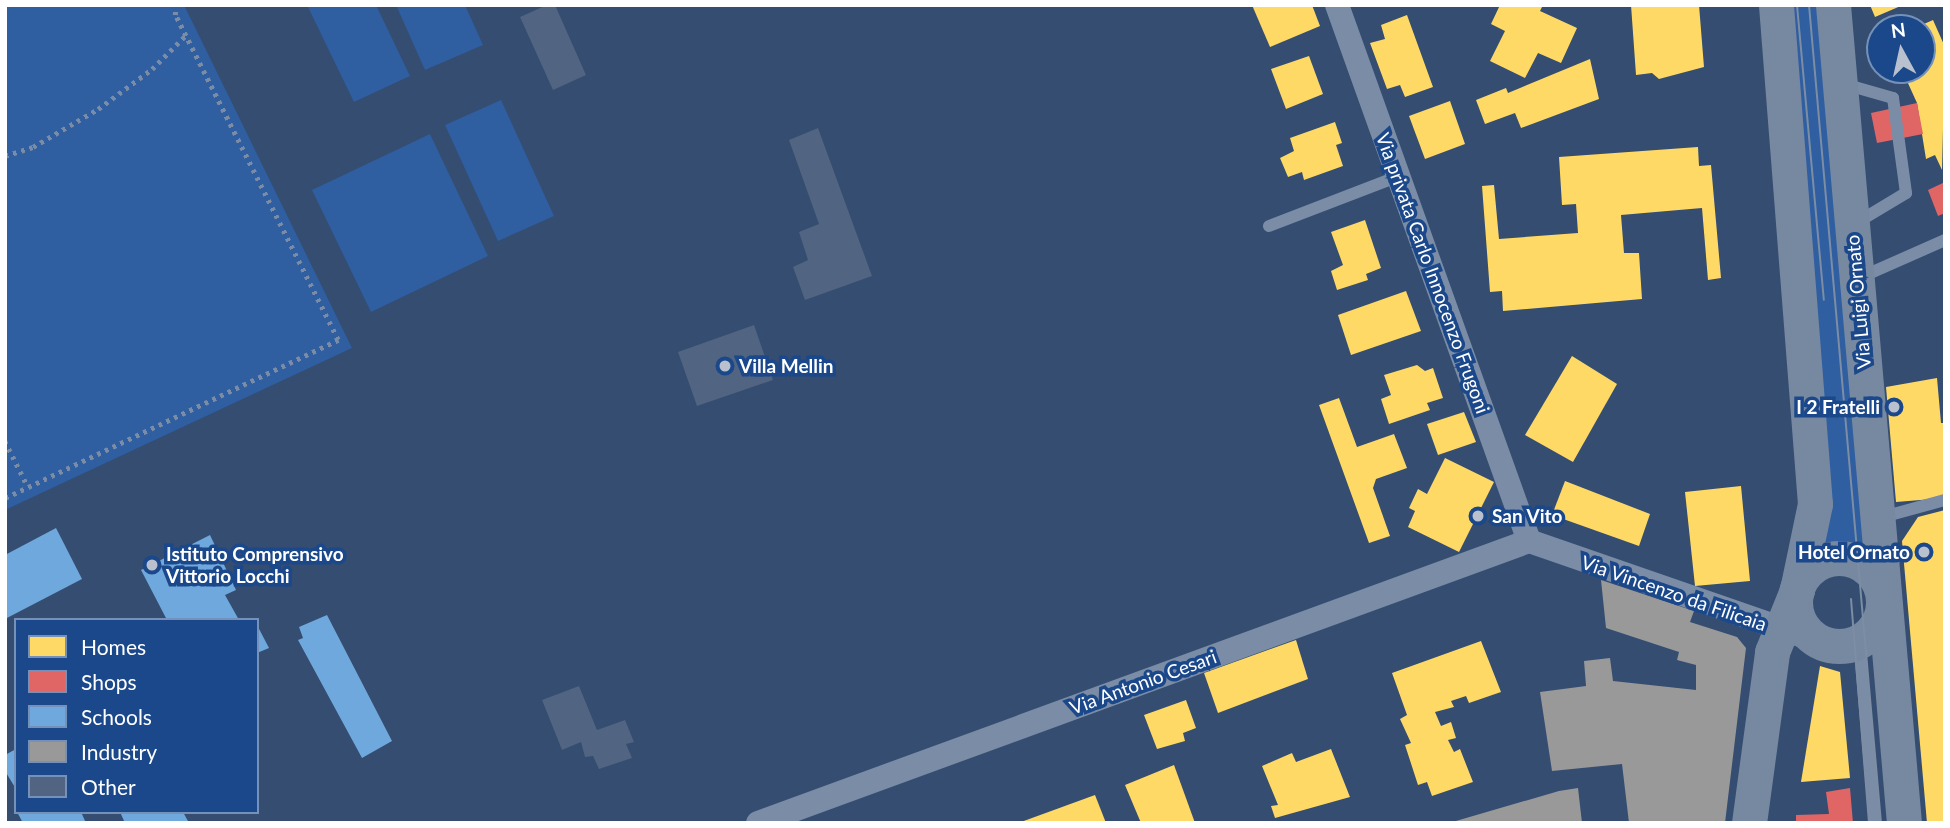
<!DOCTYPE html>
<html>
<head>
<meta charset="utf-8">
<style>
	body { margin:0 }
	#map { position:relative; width:1950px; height:828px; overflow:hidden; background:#344d71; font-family:Lato,sans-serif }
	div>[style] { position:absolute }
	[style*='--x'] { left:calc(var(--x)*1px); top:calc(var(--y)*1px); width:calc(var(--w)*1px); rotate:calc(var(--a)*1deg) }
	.green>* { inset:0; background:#2f5ea1 }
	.homes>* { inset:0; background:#ffd966 }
	.shops>* { inset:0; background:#e06666 }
	.schools>* { inset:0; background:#6fa8dc }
	.industry>* { inset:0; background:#999 }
	.building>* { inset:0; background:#516481 }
	.path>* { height:4.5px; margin-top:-2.25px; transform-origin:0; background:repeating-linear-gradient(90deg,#7b8da6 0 3.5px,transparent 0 8.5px) }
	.lane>* { height:12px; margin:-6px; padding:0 6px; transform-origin:6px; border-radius:6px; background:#7b8da6 }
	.street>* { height:24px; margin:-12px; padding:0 12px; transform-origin:12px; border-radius:12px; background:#7b8da6 }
	.secondary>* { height:35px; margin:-17.5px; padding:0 17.5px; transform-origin:17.5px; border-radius:17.5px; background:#7788a1 }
	.secondary>.ring { margin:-17.5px; padding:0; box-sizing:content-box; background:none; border:35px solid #7788a1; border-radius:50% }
	.tram>* { height:2px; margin:-1px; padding:0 1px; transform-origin:1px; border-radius:1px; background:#7c8da4 }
	.dots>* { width:19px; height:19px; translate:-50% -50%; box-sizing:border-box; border:4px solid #1b488a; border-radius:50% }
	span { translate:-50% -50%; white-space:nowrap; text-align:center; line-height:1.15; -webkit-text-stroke:7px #1b488a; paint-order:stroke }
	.street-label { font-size:19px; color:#fff }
	.poi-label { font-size:19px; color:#fff; font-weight:700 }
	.left { translate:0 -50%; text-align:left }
	.right { translate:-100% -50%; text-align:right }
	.frame { position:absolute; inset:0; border:7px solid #fff; pointer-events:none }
	.legend { position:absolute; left:14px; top:618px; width:245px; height:196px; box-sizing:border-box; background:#1b488a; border:2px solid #7691b9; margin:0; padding:9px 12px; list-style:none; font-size:21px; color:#fff }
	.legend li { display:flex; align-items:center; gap:14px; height:35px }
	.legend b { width:35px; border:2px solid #7691b9 }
	.north { position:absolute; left:1866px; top:14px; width:70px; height:70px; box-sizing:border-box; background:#1b488a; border:2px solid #7691b9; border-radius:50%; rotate:352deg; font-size:19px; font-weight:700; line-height:28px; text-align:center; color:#fff }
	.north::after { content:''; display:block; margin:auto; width:24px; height:32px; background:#b8c1cd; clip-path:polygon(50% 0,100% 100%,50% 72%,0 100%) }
</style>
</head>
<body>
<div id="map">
	<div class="green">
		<i style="clip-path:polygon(5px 5px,184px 5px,352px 348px,5px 510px)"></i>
		<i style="clip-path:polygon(307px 5px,376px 5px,410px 76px,354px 102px)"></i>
		<i style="clip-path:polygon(396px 5px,465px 5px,483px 45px,425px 70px)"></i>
		<i style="clip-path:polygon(1784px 5px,1823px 5px,1865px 553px,1818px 549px)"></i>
		<i style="clip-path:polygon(501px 100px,554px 216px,498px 241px,445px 125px)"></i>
		<i style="clip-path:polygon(430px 134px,488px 256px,371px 312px,312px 190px)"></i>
	</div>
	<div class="homes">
		<i style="clip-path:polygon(1252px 5px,1312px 5px,1320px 26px,1270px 47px)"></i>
		<i style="clip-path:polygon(1500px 5px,1543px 5px,1540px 11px,1577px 28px,1561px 63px,1538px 53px,1525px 78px,1490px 61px,1505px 31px,1491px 24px)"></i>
		<i style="clip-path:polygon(1631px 5px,1699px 5px,1704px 67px,1659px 79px,1652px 73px,1636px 75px)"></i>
		<i style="clip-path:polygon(1870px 5px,1903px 5px,1875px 17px)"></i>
		<i style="clip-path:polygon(1407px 15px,1433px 87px,1405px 97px,1400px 85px,1387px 89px,1370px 43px,1385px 39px,1381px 25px)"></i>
		<i style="clip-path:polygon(1933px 20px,1945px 47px,1942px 170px,1935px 155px,1926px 159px,1917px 103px,1902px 70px,1922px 70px,1922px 28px,1915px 28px)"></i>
		<i style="clip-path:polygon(1309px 56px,1323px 94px,1286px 109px,1271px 69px)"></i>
		<i style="clip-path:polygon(1590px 59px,1599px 99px,1521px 128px,1515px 113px,1485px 124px,1476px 100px,1506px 88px,1508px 93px)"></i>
		<i style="clip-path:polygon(1450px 101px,1465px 144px,1425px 159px,1409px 116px)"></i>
		<i style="clip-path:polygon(1335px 122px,1342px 143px,1336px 145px,1343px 166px,1304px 180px,1302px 172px,1288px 177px,1280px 158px,1294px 151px,1290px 138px)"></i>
		<i style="clip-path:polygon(1698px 147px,1699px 166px,1711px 165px,1721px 278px,1708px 280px,1702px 208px,1621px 215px,1624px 253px,1639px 253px,1642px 299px,1503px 311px,1502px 291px,1490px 292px,1482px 186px,1494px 185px,1499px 239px,1578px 233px,1576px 204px,1562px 205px,1559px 157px)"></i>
		<i style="clip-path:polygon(1365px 220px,1381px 268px,1366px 274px,1368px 280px,1337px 290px,1331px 271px,1343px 265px,1331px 232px)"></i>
		<i style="clip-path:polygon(1406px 291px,1421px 331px,1351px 355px,1338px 315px)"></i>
		<i style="clip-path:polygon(1572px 356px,1617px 384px,1573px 462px,1525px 435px)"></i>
		<i style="clip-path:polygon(1417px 365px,1425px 371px,1433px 368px,1443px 398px,1427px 403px,1430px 410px,1389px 424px,1381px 399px,1391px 395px,1384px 375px)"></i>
		<i style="clip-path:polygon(1937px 378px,1941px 423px,1945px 423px,1945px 498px,1896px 502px,1886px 387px)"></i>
		<i style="clip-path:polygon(1339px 398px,1357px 447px,1394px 434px,1407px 468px,1376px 479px,1373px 488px,1390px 536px,1369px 543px,1319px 405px)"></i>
		<i style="clip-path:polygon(1464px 412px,1476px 442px,1438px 455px,1427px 424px)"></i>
		<i style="clip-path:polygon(1445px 458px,1494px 482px,1459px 552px,1408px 527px,1415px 511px,1409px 508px,1418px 489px,1427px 494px)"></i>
		<i style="clip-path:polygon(1565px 481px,1650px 514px,1639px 546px,1552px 515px)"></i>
		<i style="clip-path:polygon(1741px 486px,1750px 581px,1695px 586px,1685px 492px)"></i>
		<i style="clip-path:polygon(1945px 510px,1945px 823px,1927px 823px,1902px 541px,1918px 517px)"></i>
		<i style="clip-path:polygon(1296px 640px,1308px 679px,1218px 713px,1204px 673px)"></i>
		<i style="clip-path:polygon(1481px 641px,1501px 692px,1469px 703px,1466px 696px,1451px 701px,1454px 707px,1435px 712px,1441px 726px,1451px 722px,1456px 738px,1448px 740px,1454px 752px,1460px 749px,1473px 782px,1432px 796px,1427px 782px,1418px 785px,1405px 745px,1411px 743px,1400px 719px,1407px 715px,1392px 673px)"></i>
		<i style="clip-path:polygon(1820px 666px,1840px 672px,1850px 778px,1801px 782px)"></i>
		<i style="clip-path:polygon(1186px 700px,1196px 728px,1183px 733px,1185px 741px,1157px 749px,1144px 715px)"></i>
		<i style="clip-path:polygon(1331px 749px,1350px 797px,1275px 818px,1271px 806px,1278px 805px,1262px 766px,1292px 753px,1296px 762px)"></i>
		<i style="clip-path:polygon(1174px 765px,1195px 823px,1141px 823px,1125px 785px)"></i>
		<i style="clip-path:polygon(1095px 795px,1106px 823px,1021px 823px,1021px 822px)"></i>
	</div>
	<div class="shops">
		<i style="clip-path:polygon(1917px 103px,1923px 134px,1877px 143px,1871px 113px)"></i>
		<i style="clip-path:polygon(1945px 182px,1945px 213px,1938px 216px,1928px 190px)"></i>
		<i style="clip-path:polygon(1850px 788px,1853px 823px,1796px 823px,1796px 815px,1829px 814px,1826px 792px)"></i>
	</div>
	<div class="schools">
		<i style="clip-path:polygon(56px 528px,82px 579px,5px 619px,5px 555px)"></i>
		<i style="clip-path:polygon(210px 535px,236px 590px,225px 595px,239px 620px,167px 620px,141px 570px)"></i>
		<i style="clip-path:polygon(327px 615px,392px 741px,362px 758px,298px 640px,303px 638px,299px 627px)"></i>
		<i style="clip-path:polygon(257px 625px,269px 648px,257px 653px)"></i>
		<i style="clip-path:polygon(16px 749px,16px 789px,5px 771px,5px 755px)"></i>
		<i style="clip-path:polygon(17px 812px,81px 812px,86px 823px,23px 823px)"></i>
		<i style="clip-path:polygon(120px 812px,183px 812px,189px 823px,125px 823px)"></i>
	</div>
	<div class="industry">
		<i style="clip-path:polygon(1601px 580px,1694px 611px,1690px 622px,1737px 637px,1746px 648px,1725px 823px,1629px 823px,1622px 764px,1552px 771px,1540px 692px,1586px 686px,1584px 661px,1610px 658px,1613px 681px,1696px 690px,1696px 665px,1677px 660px,1679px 652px,1606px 628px)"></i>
		<i style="clip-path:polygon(1578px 788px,1582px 823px,1449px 823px,1559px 791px)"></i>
	</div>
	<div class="building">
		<i style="clip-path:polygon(547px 5px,555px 5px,586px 75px,553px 90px,520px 17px)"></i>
		<i style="clip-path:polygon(818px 128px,872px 276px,805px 300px,793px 267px,808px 260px,799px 232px,819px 224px,789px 140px)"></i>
		<i style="clip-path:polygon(754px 325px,773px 380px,697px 406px,678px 352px)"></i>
		<i style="clip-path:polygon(579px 686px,597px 730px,625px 720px,634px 742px,626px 744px,632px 758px,599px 769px,593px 756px,585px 757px,581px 742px,562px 750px,542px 700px)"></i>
	</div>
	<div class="path">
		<i style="--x:5;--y:156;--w:29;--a:-18"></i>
		<i style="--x:33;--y:147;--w:75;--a:-30.3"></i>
		<i style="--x:98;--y:109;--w:67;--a:-36.5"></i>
		<i style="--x:152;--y:69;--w:48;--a:-45"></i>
		<i style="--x:5;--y:441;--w:51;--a:63.4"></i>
		<i style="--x:5;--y:498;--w:369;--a:-25.4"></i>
		<i style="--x:338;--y:340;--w:364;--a:-116.6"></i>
		<i style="--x:175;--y:15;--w:10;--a:-84"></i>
	</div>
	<div class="lane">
		<i style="--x:1844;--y:84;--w:51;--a:15.9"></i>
		<i style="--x:1893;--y:98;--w:96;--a:82.2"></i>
		<i style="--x:1906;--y:193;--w:58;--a:149"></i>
		<i style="--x:1269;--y:226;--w:139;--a:-21"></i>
		<i style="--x:1859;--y:278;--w:94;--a:-23.8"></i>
		<i style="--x:1879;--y:518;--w:68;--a:-15.3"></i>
		<i style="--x:1859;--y:641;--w:183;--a:85"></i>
	</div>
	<div class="street">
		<i style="--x:1337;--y:5;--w:569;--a:70.29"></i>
		<i style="--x:1529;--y:541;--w:309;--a:19.1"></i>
		<i style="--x:758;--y:823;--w:821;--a:-20.09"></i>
	</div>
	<div class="secondary">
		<i style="--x:1833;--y:5;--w:821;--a:85.04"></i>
		<i class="ring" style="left:1795px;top:558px;width:53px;height:53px"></i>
		<i style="--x:1749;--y:823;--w:173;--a:-82.3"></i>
		<i style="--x:1772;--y:652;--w:67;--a:-68"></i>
		<i style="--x:1797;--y:590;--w:88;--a:-78.2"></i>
		<i style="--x:1815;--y:504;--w:501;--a:-94.47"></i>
	</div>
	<div class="tram">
		<i style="--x:1797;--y:5;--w:296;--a:84.8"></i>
		<i style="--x:1809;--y:5;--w:821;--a:84.97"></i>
		<i style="--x:1851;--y:599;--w:225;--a:85.4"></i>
	</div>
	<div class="dots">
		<i style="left:725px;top:366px;background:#b8c1cd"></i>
		<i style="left:1894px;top:407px;background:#b8c1cd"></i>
		<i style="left:1478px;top:516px;background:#b8c1cd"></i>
		<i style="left:1924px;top:552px;background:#b8c1cd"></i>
		<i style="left:152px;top:565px;background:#b8c1cd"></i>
	</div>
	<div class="street-label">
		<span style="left:1433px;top:273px;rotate:70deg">Via privata Carlo Innocenzo Frugoni</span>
		<span style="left:1858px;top:302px;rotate:-95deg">Via Luigi Ornato</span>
		<span style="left:1674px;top:593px;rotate:19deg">Via Vincenzo da Filicaia</span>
		<span style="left:1143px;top:682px;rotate:-20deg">Via Antonio Cesari</span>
	</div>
	<div class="poi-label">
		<span class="left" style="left:739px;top:366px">Villa Mellin</span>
		<span class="right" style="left:1880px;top:407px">I 2 Fratelli</span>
		<span class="left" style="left:1492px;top:516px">San Vito</span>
		<span class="right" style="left:1910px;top:552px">Hotel Ornato</span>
		<span class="left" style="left:166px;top:565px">Istituto Comprensivo<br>Vittorio Locchi</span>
	</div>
	<div class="frame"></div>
	<ul class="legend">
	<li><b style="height:19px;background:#ffd966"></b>Homes</li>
	<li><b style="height:19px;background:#e06666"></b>Shops</li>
	<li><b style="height:19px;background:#6fa8dc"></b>Schools</li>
	<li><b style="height:19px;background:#999"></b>Industry</li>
	<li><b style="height:19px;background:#516481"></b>Other</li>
	</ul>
	<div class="north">N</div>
</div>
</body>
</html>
